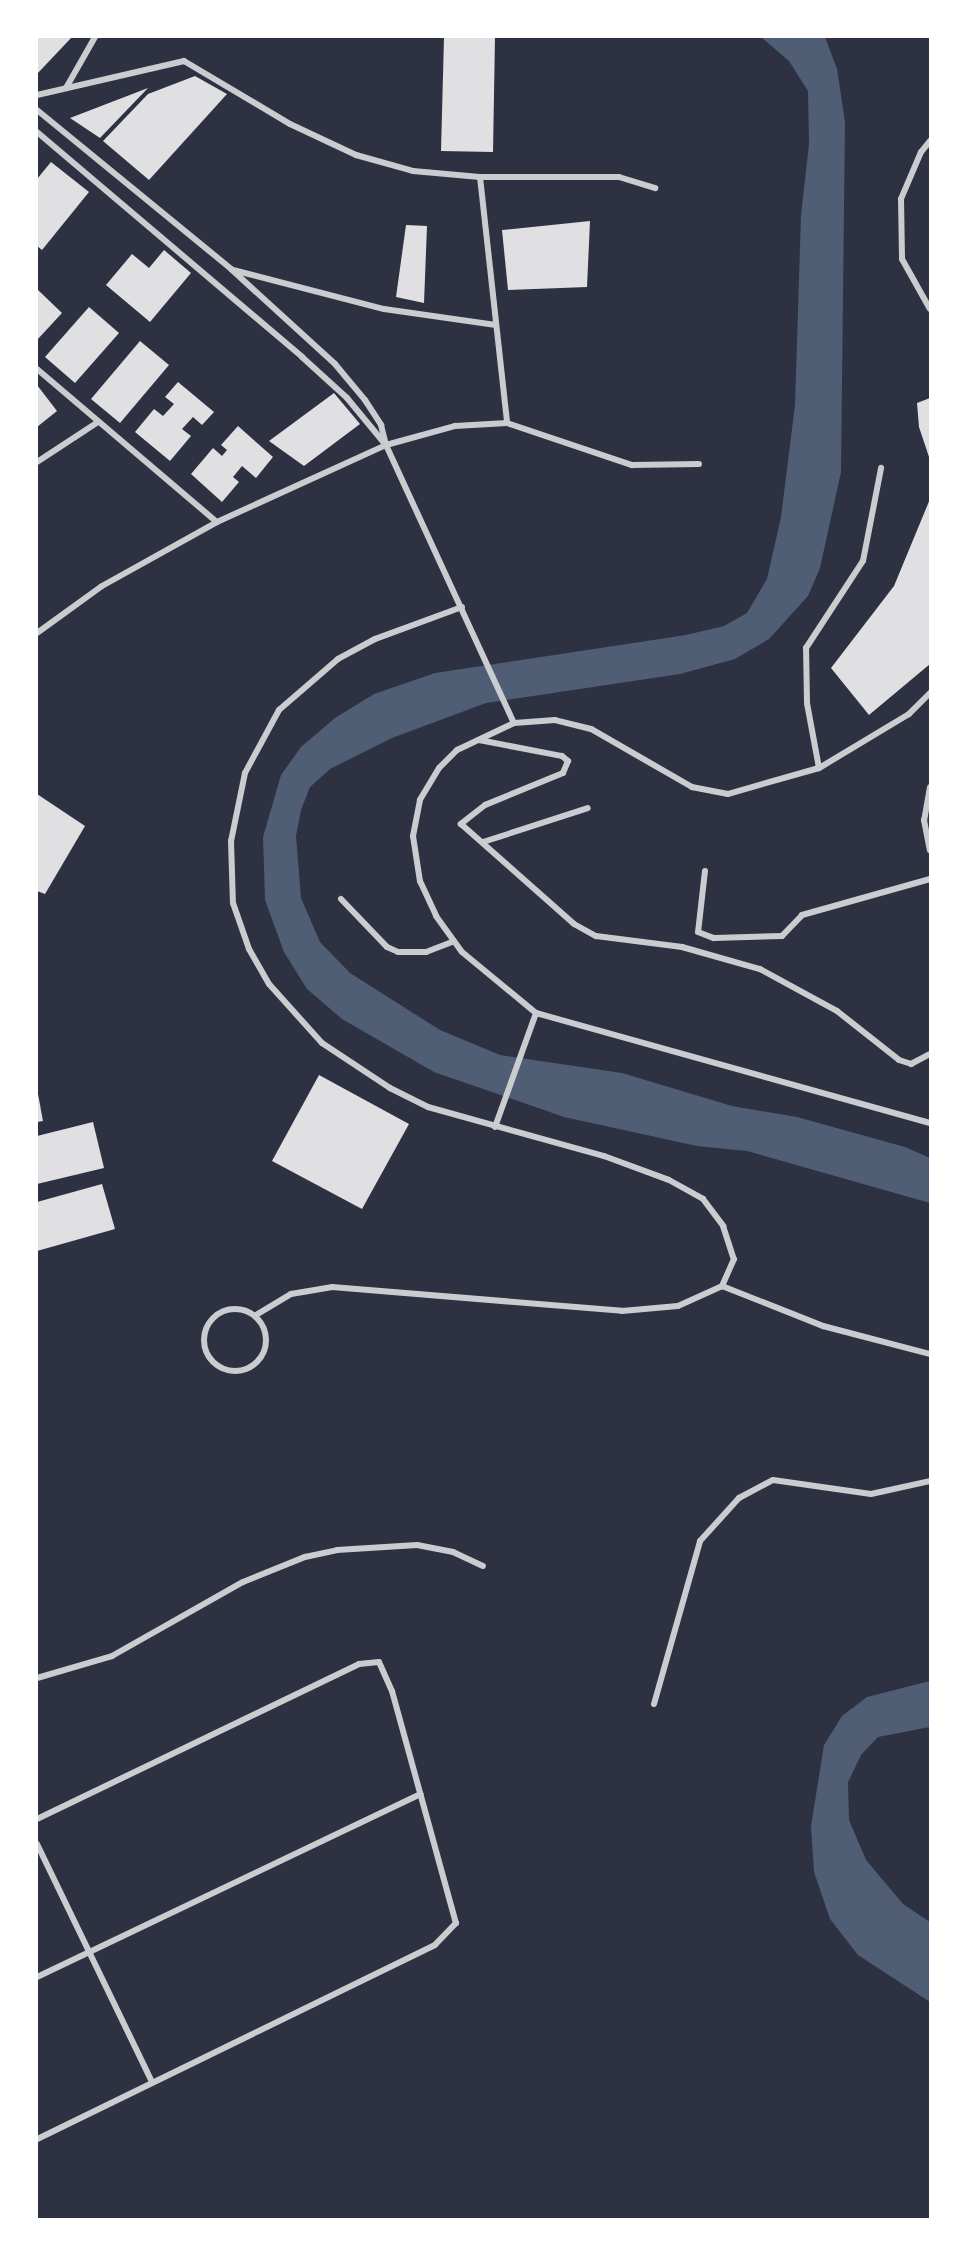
<!DOCTYPE html>
<html>
<head>
<meta charset="utf-8">
<style>
	body { margin:0 }
	#map { position:relative; width:967px; height:2256px; overflow:hidden; background:#2d3142; font-family:Karla,sans-serif }
	div>[style] { position:absolute }
	[style*='--x'] { left:calc(var(--x)*1px); top:calc(var(--y)*1px); width:calc(var(--w)*1px); rotate:calc(var(--a)*1deg) }
	.water>* { inset:0; background:#4f5d75 }
	.building>* { inset:0; background:#e0e0e3 }
	.minor>* { height:6px; margin:-3px; padding:0 3px; transform-origin:3px; border-radius:3px; background:#caccd0 }
	.minor>.ring { margin:-3px; padding:0; box-sizing:content-box; background:none; border:6px solid #caccd0; border-radius:50% }
	span { translate:-50% -50%; white-space:nowrap; text-align:center; line-height:1.15; -webkit-text-stroke:5px #fff; paint-order:stroke }
	.frame { position:absolute; inset:0; border:38px solid #fff; pointer-events:none }
</style>
</head>
<body>
<div id="map">
	<div class="water">
		<i style="clip-path:polygon(761px 37px,825px 37px,837px 69px,845px 122px,841px 472px,820px 568px,808px 596px,769px 639px,735px 659px,680px 674px,486px 703px,392px 738px,330px 769px,310px 787px,301px 810px,296px 836px,301px 898px,320px 942px,350px 973px,440px 1030px,500px 1055px,622px 1073px,732px 1106px,797px 1117px,905px 1147px,930px 1158px,930px 1203px,747px 1151px,697px 1146px,564px 1117px,434px 1072px,342px 1019px,307px 989px,284px 952px,265px 900px,263px 837px,281px 775px,301px 747px,335px 718px,374px 694px,435px 673px,686px 635px,724px 626px,747px 613px,767px 579px,781px 517px,795px 405px,801px 215px,809px 144px,808px 91px,789px 61px)"></i>
		<i style="clip-path:polygon(930px 1681px,930px 1727px,878px 1737px,861px 1755px,848px 1782px,849px 1820px,866px 1860px,903px 1904px,930px 1922px,930px 2002px,858px 1955px,830px 1919px,814px 1872px,811px 1826px,824px 1745px,842px 1716px,867px 1697px)"></i>
	</div>
	<div class="building">
		<i style="clip-path:polygon(37px 37px,72px 37px,37px 74px)"></i>
		<i style="clip-path:polygon(444px 37px,495px 37px,493px 152px,441px 151px)"></i>
		<i style="clip-path:polygon(195px 76px,227px 94px,149px 180px,103px 141px,148px 94px)"></i>
		<i style="clip-path:polygon(148px 88px,100px 138px,70px 118px)"></i>
		<i style="clip-path:polygon(51px 162px,89px 192px,42px 250px,37px 246px,37px 179px)"></i>
		<i style="clip-path:polygon(590px 221px,587px 287px,508px 290px,502px 230px)"></i>
		<i style="clip-path:polygon(406px 225px,427px 226px,424px 303px,396px 297px)"></i>
		<i style="clip-path:polygon(164px 250px,191px 273px,150px 322px,106px 285px,132px 254px,149px 268px)"></i>
		<i style="clip-path:polygon(37px 289px,62px 313px,37px 340px)"></i>
		<i style="clip-path:polygon(89px 307px,119px 333px,75px 383px,45px 357px)"></i>
		<i style="clip-path:polygon(140px 341px,169px 365px,120px 423px,91px 399px)"></i>
		<i style="clip-path:polygon(178px 382px,214px 412px,202px 425px,193px 417px,182px 429px,191px 436px,170px 461px,135px 432px,154px 409px,163px 416px,174px 404px,165px 397px)"></i>
		<i style="clip-path:polygon(37px 385px,57px 411px,37px 427px)"></i>
		<i style="clip-path:polygon(334px 393px,360px 424px,304px 466px,269px 441px)"></i>
		<i style="clip-path:polygon(930px 398px,930px 460px,919px 427px,917px 403px)"></i>
		<i style="clip-path:polygon(238px 426px,273px 457px,256px 478px,242px 466px,233px 477px,239px 482px,222px 502px,191px 474px,213px 448px,222px 456px,227px 450px,221px 445px)"></i>
		<i style="clip-path:polygon(930px 499px,930px 664px,869px 715px,831px 668px,894px 586px)"></i>
		<i style="clip-path:polygon(37px 794px,85px 826px,45px 894px,37px 891px)"></i>
		<i style="clip-path:polygon(319px 1075px,409px 1124px,362px 1209px,272px 1161px)"></i>
		<i style="clip-path:polygon(38px 1094px,43px 1121px,37px 1122px,37px 1095px)"></i>
		<i style="clip-path:polygon(93px 1122px,104px 1168px,37px 1184px,37px 1136px)"></i>
		<i style="clip-path:polygon(102px 1184px,115px 1229px,37px 1251px,37px 1202px)"></i>
	</div>
	<div class="minor">
		<i style="--x:66;--y:88;--w:59;--a:-60.4"></i>
		<i style="--x:37;--y:95;--w:151;--a:-13"></i>
		<i style="--x:184;--y:61;--w:123;--a:30.7"></i>
		<i style="--x:290;--y:124;--w:73;--a:25.2"></i>
		<i style="--x:356;--y:155;--w:59;--a:15.7"></i>
		<i style="--x:413;--y:171;--w:67;--a:5.1"></i>
		<i style="--x:480;--y:177;--w:139;--a:0"></i>
		<i style="--x:619;--y:177;--w:38;--a:17"></i>
		<i style="--x:37;--y:110;--w:251;--a:39.3"></i>
		<i style="--x:231;--y:269;--w:141;--a:42.4"></i>
		<i style="--x:335;--y:364;--w:47;--a:50.2"></i>
		<i style="--x:365;--y:400;--w:30;--a:57"></i>
		<i style="--x:381;--y:425;--w:21;--a:76"></i>
		<i style="--x:386;--y:445;--w:306;--a:65.3"></i>
		<i style="--x:37;--y:132;--w:348;--a:40.3"></i>
		<i style="--x:302;--y:357;--w:61;--a:42.3"></i>
		<i style="--x:347;--y:398;--w:60;--a:50.4"></i>
		<i style="--x:930;--y:141;--w:14;--a:129"></i>
		<i style="--x:921;--y:152;--w:51;--a:113.1"></i>
		<i style="--x:901;--y:199;--w:60;--a:89"></i>
		<i style="--x:902;--y:259;--w:57;--a:60.8"></i>
		<i style="--x:480;--y:177;--w:247;--a:83.7"></i>
		<i style="--x:233;--y:270;--w:156;--a:14.5"></i>
		<i style="--x:384;--y:309;--w:113;--a:8.1"></i>
		<i style="--x:37;--y:369;--w:236;--a:40.4"></i>
		<i style="--x:37;--y:462;--w:73;--a:-33.3"></i>
		<i style="--x:462;--y:607;--w:93;--a:159.8"></i>
		<i style="--x:375;--y:639;--w:42;--a:151.6"></i>
		<i style="--x:338;--y:659;--w:78;--a:139.2"></i>
		<i style="--x:279;--y:710;--w:72;--a:118.4"></i>
		<i style="--x:245;--y:773;--w:69;--a:101.6"></i>
		<i style="--x:231;--y:841;--w:62;--a:88.2"></i>
		<i style="--x:233;--y:903;--w:49;--a:70.8"></i>
		<i style="--x:249;--y:949;--w:40;--a:60.3"></i>
		<i style="--x:269;--y:984;--w:79;--a:48.1"></i>
		<i style="--x:322;--y:1043;--w:82;--a:33.5"></i>
		<i style="--x:390;--y:1088;--w:42;--a:26.6"></i>
		<i style="--x:428;--y:1107;--w:183;--a:15.6"></i>
		<i style="--x:604;--y:1156;--w:69;--a:20.3"></i>
		<i style="--x:669;--y:1180;--w:39;--a:29"></i>
		<i style="--x:703;--y:1199;--w:34;--a:53"></i>
		<i style="--x:723;--y:1226;--w:35;--a:72"></i>
		<i style="--x:734;--y:1259;--w:30;--a:114"></i>
		<i style="--x:37;--y:633;--w:80;--a:-35.9"></i>
		<i style="--x:102;--y:586;--w:132;--a:-29.1"></i>
		<i style="--x:217;--y:522;--w:186;--a:-24.5"></i>
		<i style="--x:386;--y:445;--w:72;--a:-15.4"></i>
		<i style="--x:455;--y:426;--w:52;--a:-3.3"></i>
		<i style="--x:507;--y:423;--w:132;--a:18.6"></i>
		<i style="--x:632;--y:465;--w:67;--a:-0.9"></i>
		<i style="--x:930;--y:693;--w:30;--a:135"></i>
		<i style="--x:909;--y:714;--w:105;--a:149"></i>
		<i style="--x:819;--y:768;--w:95;--a:164.1"></i>
		<i style="--x:728;--y:794;--w:37;--a:-169"></i>
		<i style="--x:692;--y:787;--w:116;--a:-150.1"></i>
		<i style="--x:591;--y:729;--w:37;--a:-166"></i>
		<i style="--x:555;--y:720;--w:41;--a:175.8"></i>
		<i style="--x:514;--y:723;--w:63;--a:154.7"></i>
		<i style="--x:457;--y:750;--w:25;--a:135"></i>
		<i style="--x:439;--y:768;--w:37;--a:121"></i>
		<i style="--x:420;--y:800;--w:37;--a:101"></i>
		<i style="--x:413;--y:836;--w:46;--a:81.2"></i>
		<i style="--x:420;--y:881;--w:38;--a:65"></i>
		<i style="--x:436;--y:916;--w:44;--a:54.2"></i>
		<i style="--x:462;--y:952;--w:96;--a:39.5"></i>
		<i style="--x:536;--y:1013;--w:409;--a:15.6"></i>
		<i style="--x:479;--y:740;--w:85;--a:10.9"></i>
		<i style="--x:562;--y:756;--w:8;--a:40"></i>
		<i style="--x:568;--y:761;--w:13;--a:113"></i>
		<i style="--x:563;--y:773;--w:84;--a:157.7"></i>
		<i style="--x:485;--y:805;--w:31;--a:142"></i>
		<i style="--x:461;--y:824;--w:151;--a:41.5"></i>
		<i style="--x:574;--y:924;--w:25;--a:29"></i>
		<i style="--x:596;--y:936;--w:87;--a:7.3"></i>
		<i style="--x:682;--y:947;--w:81;--a:15.8"></i>
		<i style="--x:760;--y:969;--w:88;--a:28.6"></i>
		<i style="--x:837;--y:1011;--w:79;--a:38.3"></i>
		<i style="--x:899;--y:1060;--w:13;--a:18"></i>
		<i style="--x:911;--y:1064;--w:21;--a:-28"></i>
		<i style="--x:819;--y:768;--w:66;--a:-100.5"></i>
		<i style="--x:807;--y:703;--w:55;--a:-91"></i>
		<i style="--x:806;--y:648;--w:104;--a:-56.8"></i>
		<i style="--x:863;--y:561;--w:95;--a:-79"></i>
		<i style="--x:930;--y:787;--w:34;--a:100"></i>
		<i style="--x:924;--y:820;--w:31;--a:79"></i>
		<i style="--x:483;--y:842;--w:110;--a:-17.9"></i>
		<i style="--x:705;--y:871;--w:61;--a:96.5"></i>
		<i style="--x:698;--y:932;--w:17;--a:21"></i>
		<i style="--x:714;--y:938;--w:68;--a:-1.7"></i>
		<i style="--x:782;--y:936;--w:29;--a:-46"></i>
		<i style="--x:802;--y:915;--w:133;--a:-15.7"></i>
		<i style="--x:341;--y:899;--w:66;--a:46.2"></i>
		<i style="--x:387;--y:947;--w:12;--a:24"></i>
		<i style="--x:398;--y:952;--w:28;--a:0"></i>
		<i style="--x:426;--y:952;--w:30;--a:-21"></i>
		<i style="--x:495;--y:1127;--w:121;--a:-70.2"></i>
		<i class="ring" style="left:204px;top:1309px;width:56px;height:56px"></i>
		<i style="--x:256;--y:1315;--w:41;--a:-31"></i>
		<i style="--x:291;--y:1294;--w:42;--a:-9.7"></i>
		<i style="--x:332;--y:1287;--w:291;--a:4.7"></i>
		<i style="--x:622;--y:1311;--w:56;--a:-5.1"></i>
		<i style="--x:678;--y:1306;--w:48;--a:-24.4"></i>
		<i style="--x:722;--y:1286;--w:109;--a:21.6"></i>
		<i style="--x:823;--y:1326;--w:111;--a:14.7"></i>
		<i style="--x:37;--y:1678;--w:78;--a:-16.3"></i>
		<i style="--x:112;--y:1656;--w:150;--a:-29.5"></i>
		<i style="--x:243;--y:1582;--w:67;--a:-22"></i>
		<i style="--x:305;--y:1557;--w:33;--a:-12"></i>
		<i style="--x:337;--y:1550;--w:80;--a:-3.6"></i>
		<i style="--x:417;--y:1545;--w:37;--a:11"></i>
		<i style="--x:453;--y:1552;--w:33;--a:25"></i>
		<i style="--x:654;--y:1704;--w:169;--a:-74.2"></i>
		<i style="--x:700;--y:1541;--w:58;--a:-47.8"></i>
		<i style="--x:739;--y:1498;--w:38;--a:-28"></i>
		<i style="--x:773;--y:1480;--w:99;--a:8.1"></i>
		<i style="--x:871;--y:1494;--w:60;--a:-12.4"></i>
		<i style="--x:37;--y:1819;--w:357;--a:-25.7"></i>
		<i style="--x:359;--y:1664;--w:20;--a:-6"></i>
		<i style="--x:379;--y:1662;--w:32;--a:66"></i>
		<i style="--x:392;--y:1691;--w:241;--a:74.6"></i>
		<i style="--x:456;--y:1923;--w:30;--a:134"></i>
		<i style="--x:435;--y:1945;--w:443;--a:154"></i>
		<i style="--x:37;--y:1844;--w:264;--a:64.2"></i>
		<i style="--x:37;--y:1977;--w:425;--a:-25.5"></i>
	</div>
	<div class="frame"></div>
</div>
</body>
</html>
